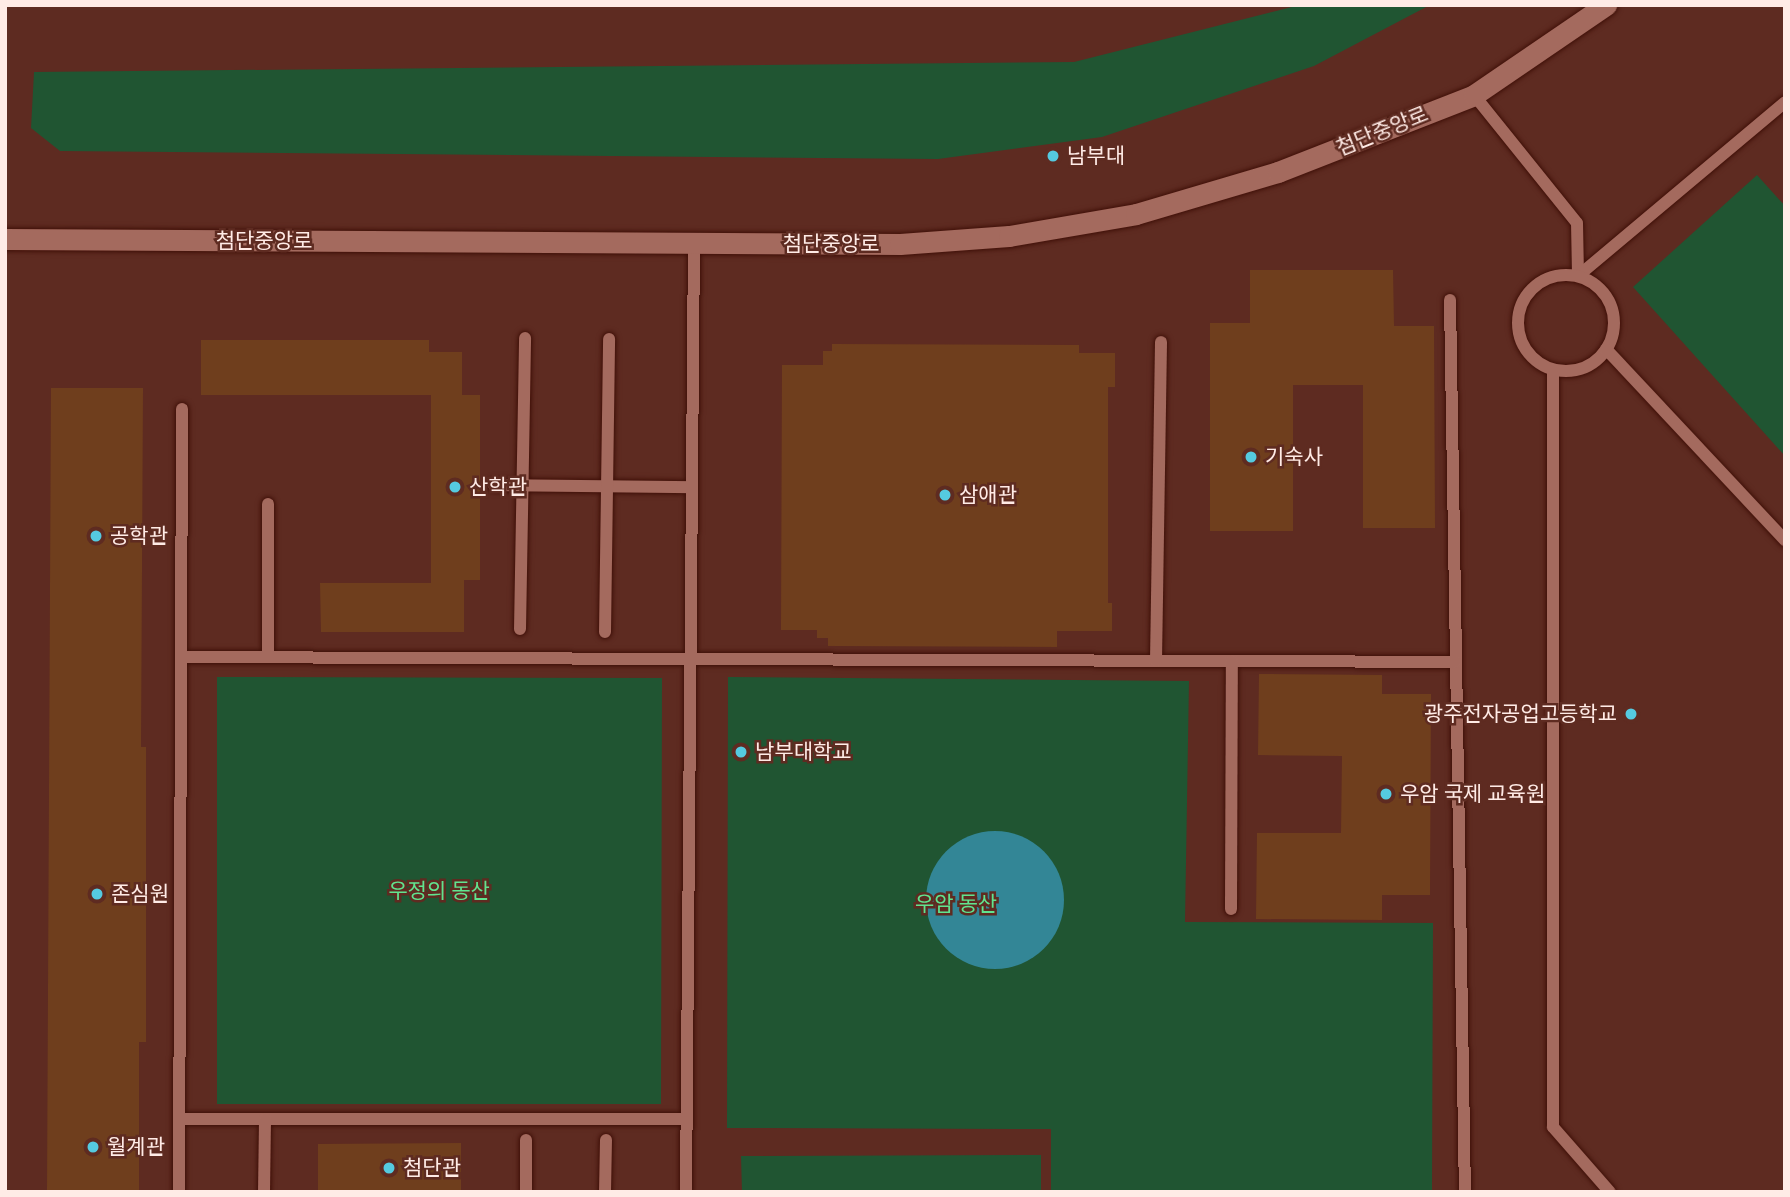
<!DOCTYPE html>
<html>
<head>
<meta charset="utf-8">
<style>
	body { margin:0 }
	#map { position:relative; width:1790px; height:1197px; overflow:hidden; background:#5e2b21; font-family:Karla,"Noto Sans KR",sans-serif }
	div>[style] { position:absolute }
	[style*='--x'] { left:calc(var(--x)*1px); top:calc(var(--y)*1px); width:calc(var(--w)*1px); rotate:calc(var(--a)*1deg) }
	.green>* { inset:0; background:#205532 }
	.water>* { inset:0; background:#338696 }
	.round { border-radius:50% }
	.building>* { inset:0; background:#6f3e1d }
	.roads { filter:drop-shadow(0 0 2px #401008) drop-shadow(0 0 2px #401008) }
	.lane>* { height:12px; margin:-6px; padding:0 6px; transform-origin:6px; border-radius:6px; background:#a46a5e }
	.lane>.ring { margin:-6px; padding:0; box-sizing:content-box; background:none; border:12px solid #a46a5e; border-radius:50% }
	.secondary>* { height:21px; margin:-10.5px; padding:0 10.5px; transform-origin:10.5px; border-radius:10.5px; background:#a46a5e }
	.dots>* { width:19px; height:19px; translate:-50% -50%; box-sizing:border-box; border:4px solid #5e2b21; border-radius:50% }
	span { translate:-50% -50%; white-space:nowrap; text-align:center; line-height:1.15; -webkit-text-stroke:5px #5e2b21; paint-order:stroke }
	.street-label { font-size:21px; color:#ffebe6 }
	.poi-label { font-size:21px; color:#ffebe6 }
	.left { translate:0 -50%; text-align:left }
	.right { translate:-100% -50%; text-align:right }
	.park-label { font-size:21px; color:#61e48f }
	.frame { position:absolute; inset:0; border:7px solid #ffebe6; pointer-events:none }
</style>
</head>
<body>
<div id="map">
	<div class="green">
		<i style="clip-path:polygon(1300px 5px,1430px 5px,1314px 66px,1102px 137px,938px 159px,60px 151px,31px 128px,34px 72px,1074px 62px)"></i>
		<i style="clip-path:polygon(1757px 175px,1785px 206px,1785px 456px,1633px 287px)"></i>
		<i style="clip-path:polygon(217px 677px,662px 678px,661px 1104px,217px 1104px)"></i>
		<i style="clip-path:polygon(728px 677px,1189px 681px,1185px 922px,1433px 923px,1432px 1192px,1051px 1192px,1051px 1129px,727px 1128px)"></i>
		<i style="clip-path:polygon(1041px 1155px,1041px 1192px,742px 1192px,741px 1156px)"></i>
	</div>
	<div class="water">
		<i class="round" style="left:926px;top:831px;width:138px;height:138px"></i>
	</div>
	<div class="building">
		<i style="clip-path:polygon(1250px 270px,1393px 270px,1394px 326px,1434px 326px,1435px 528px,1363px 528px,1363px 385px,1293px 385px,1293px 531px,1210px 531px,1210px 323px,1250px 323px)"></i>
		<i style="clip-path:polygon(201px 340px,429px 340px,429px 352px,462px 352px,462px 395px,480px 395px,480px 580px,464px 580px,464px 632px,321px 632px,320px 583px,431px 583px,431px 395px,201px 395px)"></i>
		<i style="clip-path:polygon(832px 344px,1079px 345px,1079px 353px,1115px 353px,1115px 387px,1108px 387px,1108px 603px,1112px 603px,1112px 631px,1057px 631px,1057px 647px,828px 646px,828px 638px,817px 638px,817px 630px,781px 630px,782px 365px,823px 365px,823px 351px,832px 351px)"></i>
		<i style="clip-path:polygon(51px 388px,143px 388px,141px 747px,146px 747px,146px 1042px,139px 1042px,139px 1192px,47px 1192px)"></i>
		<i style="clip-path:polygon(1259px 674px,1382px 675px,1382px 694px,1431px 694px,1430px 895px,1382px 895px,1382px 920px,1256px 919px,1257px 833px,1341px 833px,1342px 756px,1258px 755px)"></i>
		<i style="clip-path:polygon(461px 1143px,461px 1192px,318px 1192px,318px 1144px)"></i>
	</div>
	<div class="roads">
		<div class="lane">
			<i style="--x:1474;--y:95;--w:164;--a:51.2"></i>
			<i style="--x:1577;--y:223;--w:53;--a:88.9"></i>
			<i style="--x:1578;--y:276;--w:270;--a:-40"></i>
			<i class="ring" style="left:1518px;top:275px;width:84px;height:84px"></i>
			<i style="--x:1450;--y:300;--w:892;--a:89.04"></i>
			<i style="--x:1606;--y:349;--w:262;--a:46.9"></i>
			<i style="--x:1553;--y:370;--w:757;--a:90"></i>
			<i style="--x:1553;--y:1127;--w:86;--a:48.8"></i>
			<i style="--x:494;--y:485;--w:197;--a:0.6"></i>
			<i style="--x:520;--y:629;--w:291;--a:-89"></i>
			<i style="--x:605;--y:632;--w:293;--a:-89.2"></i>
			<i style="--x:181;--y:657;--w:1274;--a:0.22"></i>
			<i style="--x:268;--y:657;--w:153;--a:-90"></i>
			<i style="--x:1156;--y:661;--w:319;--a:-89.1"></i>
			<i style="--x:1231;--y:909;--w:248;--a:-89.8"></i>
			<i style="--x:180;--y:1119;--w:507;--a:0"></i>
			<i style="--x:179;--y:1192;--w:783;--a:-89.78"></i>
			<i style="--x:264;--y:1192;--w:73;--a:-89.2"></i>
			<i style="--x:526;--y:1192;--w:52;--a:-90"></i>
			<i style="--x:605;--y:1192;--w:52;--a:-88.9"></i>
			<i style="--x:686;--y:1192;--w:949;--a:-89.52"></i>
		</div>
		<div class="secondary">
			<i style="--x:5;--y:239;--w:895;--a:0.32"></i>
			<i style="--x:900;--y:244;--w:109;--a:-4.2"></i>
			<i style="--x:1009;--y:236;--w:129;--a:-9.8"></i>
			<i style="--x:1136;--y:214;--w:148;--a:-16.5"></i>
			<i style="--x:1278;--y:172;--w:211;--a:-21.4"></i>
			<i style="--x:1474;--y:95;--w:160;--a:-34.3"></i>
		</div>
	</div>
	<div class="dots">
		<i style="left:1053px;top:156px;background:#55cae0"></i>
		<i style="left:1251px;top:457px;background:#55cae0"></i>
		<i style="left:455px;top:487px;background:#55cae0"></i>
		<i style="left:945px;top:495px;background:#55cae0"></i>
		<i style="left:96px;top:536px;background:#55cae0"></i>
		<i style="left:1631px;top:714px;background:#55cae0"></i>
		<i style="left:741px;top:752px;background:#55cae0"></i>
		<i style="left:1386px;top:794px;background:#55cae0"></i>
		<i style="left:97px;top:894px;background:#55cae0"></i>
		<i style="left:93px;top:1147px;background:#55cae0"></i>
		<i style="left:389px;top:1168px;background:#55cae0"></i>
	</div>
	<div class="street-label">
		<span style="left:1382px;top:131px;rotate:-22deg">첨단중앙로</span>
		<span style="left:264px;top:241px">첨단중앙로</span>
		<span style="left:831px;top:244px">첨단중앙로</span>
	</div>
	<div class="poi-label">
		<span class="left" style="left:1067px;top:156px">남부대</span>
		<span class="left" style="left:1265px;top:457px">기숙사</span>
		<span class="left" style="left:469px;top:487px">산학관</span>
		<span class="left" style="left:959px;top:495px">삼애관</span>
		<span class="left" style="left:110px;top:536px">공학관</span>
		<span class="right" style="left:1617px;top:714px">광주전자공업고등학교</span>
		<span class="left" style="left:755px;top:752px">남부대학교</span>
		<span class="left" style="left:1400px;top:794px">우암 국제 교육원</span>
		<span class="left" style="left:111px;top:894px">존심원</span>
		<span class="left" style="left:107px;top:1147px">월계관</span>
		<span class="left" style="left:403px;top:1168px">첨단관</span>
	</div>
	<div class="park-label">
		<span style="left:439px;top:891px">우정의 동산</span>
		<span style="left:956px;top:904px">우암 동산</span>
	</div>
	<div class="frame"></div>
</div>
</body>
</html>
